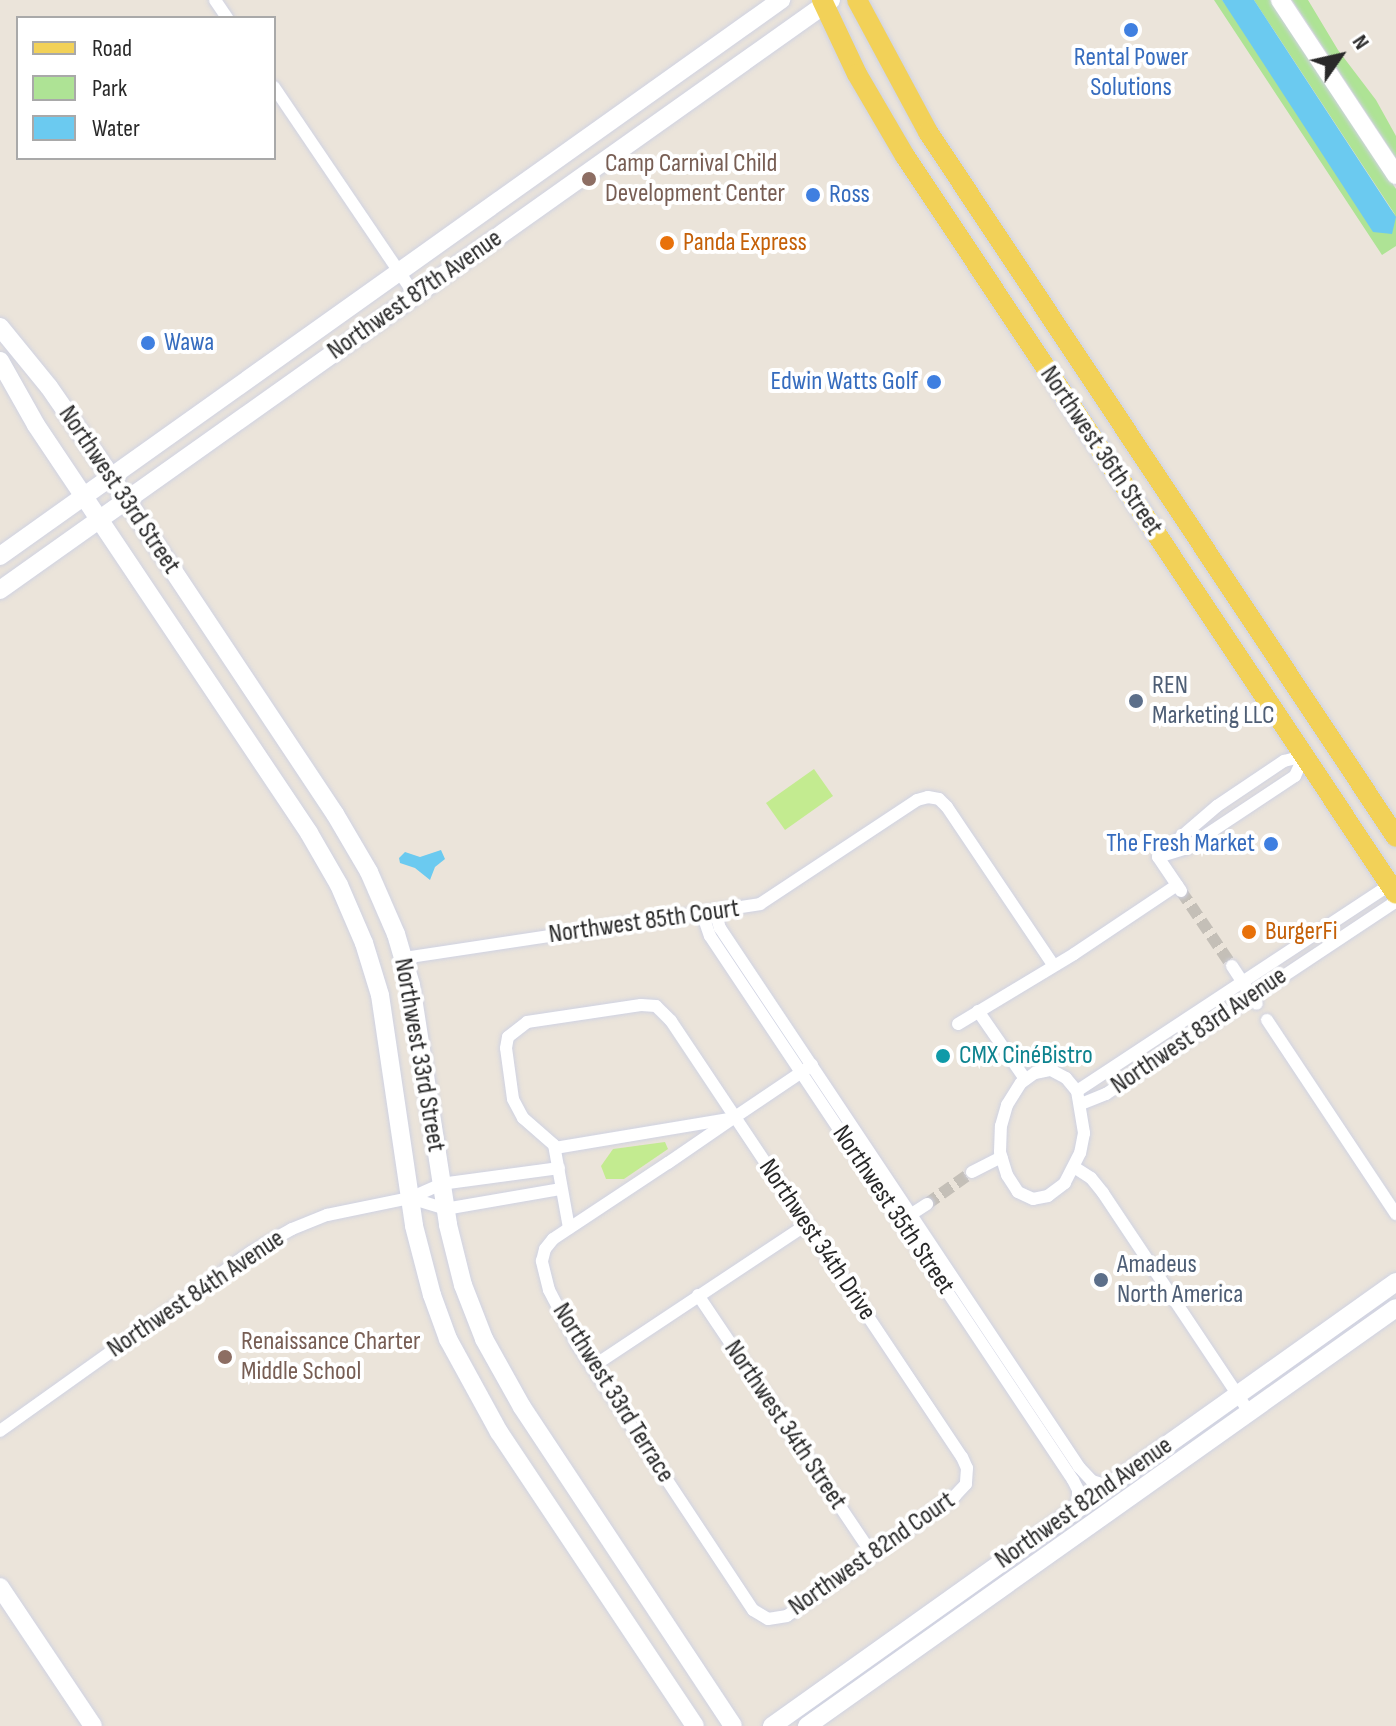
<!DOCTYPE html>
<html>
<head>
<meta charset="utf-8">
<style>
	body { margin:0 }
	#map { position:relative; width:1396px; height:1726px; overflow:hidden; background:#ebe4da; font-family:"Sofia Sans Condensed",sans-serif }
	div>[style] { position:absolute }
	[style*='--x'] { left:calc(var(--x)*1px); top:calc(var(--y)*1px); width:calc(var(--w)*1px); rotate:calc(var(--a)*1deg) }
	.green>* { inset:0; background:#aee395 }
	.pitch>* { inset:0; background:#c3eb90 }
	.water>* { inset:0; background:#6bcaf0 }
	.street-tunnel>* { height:12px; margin-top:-6px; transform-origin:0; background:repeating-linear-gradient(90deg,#c4bfb7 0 12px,transparent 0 18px) }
	.roads { filter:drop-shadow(0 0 2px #cfd2e2) drop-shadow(0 0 2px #cfd2e2) }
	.street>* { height:12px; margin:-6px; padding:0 6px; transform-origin:6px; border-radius:6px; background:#fff }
	.secondary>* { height:18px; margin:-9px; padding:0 9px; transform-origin:9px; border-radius:9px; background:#fff }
	.primary>* { height:20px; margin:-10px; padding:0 10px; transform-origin:10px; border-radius:10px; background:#f2d158 }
	.dots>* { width:22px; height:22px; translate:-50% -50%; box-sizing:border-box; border:4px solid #fff; border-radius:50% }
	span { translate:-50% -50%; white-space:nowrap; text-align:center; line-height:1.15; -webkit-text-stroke:8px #fff; paint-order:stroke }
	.shop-label { font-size:26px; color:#366cbe }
	.left { translate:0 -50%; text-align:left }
	.right { translate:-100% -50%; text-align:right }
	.education-label { font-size:26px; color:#785e54 }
	.food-label { font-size:26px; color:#c56008 }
	.street-label { font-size:26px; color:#292929 }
	.service-label { font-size:26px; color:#4e5e75 }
	.culture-label { font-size:26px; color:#0d838f }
	.legend { position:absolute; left:16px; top:16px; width:260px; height:144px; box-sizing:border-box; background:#fff; border:2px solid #a9a9a9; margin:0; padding:10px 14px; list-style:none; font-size:24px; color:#292929 }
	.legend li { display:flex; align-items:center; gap:16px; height:40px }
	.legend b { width:40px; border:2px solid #a9a9a9 }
	.north { position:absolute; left:1300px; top:16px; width:80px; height:80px; -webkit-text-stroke:6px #fff; paint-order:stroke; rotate:56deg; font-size:22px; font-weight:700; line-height:32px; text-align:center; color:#292929 }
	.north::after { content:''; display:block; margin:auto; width:28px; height:36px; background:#292929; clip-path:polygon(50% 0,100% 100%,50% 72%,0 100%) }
</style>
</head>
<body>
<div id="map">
	<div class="green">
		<i style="clip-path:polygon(1214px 0,1222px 0,1396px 216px,1254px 0,1270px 0,1396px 189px,1396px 246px,1382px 255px)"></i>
		<i style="clip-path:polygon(1292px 0,1308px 0,1338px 50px,1376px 100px,1396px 136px,1396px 158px)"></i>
	</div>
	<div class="pitch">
		<i style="clip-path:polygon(814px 769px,833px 796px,785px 830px,766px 803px)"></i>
		<i style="clip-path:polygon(665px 1142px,668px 1149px,624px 1179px,606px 1179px,601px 1166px,613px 1149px)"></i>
	</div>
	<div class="water">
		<i style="clip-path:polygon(1222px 0,1254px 0,1396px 217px,1392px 234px,1373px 232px)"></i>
		<i style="clip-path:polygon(441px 850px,445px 859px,435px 867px,430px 880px,415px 868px,400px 863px,399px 858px,405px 852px,420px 857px)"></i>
	</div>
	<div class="street-tunnel">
		<i style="--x:1181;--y:891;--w:91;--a:55.8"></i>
		<i style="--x:927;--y:1204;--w:55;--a:-35.4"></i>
	</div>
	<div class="roads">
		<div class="street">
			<i style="--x:215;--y:0;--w:22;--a:56"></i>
			<i style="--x:274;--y:87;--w:251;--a:55.9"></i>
			<i style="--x:1160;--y:855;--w:75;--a:-40.7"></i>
			<i style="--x:1217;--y:806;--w:81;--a:-33.9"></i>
			<i style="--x:1284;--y:761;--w:21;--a:-14"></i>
			<i style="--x:1158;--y:857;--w:28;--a:-17"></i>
			<i style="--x:1185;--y:849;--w:132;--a:-33.6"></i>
			<i style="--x:1295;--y:776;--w:22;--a:-66"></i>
			<i style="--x:1158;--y:857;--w:41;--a:55.9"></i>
			<i style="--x:715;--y:911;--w:18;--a:74"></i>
			<i style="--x:720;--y:928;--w:648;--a:56.33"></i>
			<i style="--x:1079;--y:1467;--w:19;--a:47"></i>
			<i style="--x:1092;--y:1481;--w:17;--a:17"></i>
			<i style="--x:702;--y:913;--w:24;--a:71"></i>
			<i style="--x:710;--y:936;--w:654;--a:56.29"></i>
			<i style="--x:1073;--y:1480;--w:11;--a:63"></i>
			<i style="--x:1078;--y:1490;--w:18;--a:90"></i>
			<i style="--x:404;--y:958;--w:360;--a:-8.6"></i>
			<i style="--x:760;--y:904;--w:188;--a:-33.5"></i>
			<i style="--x:917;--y:800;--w:11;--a:-15"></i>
			<i style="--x:928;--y:797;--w:11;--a:10"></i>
			<i style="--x:939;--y:799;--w:11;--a:45"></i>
			<i style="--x:947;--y:807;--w:190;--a:56.1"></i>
			<i style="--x:1232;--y:966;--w:45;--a:56.7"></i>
			<i style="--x:978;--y:1011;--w:83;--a:55.3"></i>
			<i style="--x:1267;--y:1020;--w:233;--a:56.4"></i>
			<i style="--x:958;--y:1024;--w:135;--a:-31.1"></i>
			<i style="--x:1074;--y:954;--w:124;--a:-33.8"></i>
			<i style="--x:1051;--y:1070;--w:17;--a:28"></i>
			<i style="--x:1066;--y:1078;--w:17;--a:50"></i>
			<i style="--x:1077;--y:1091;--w:43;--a:80.5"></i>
			<i style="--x:1084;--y:1133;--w:20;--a:101"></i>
			<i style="--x:1080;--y:1153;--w:34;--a:117"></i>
			<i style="--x:1065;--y:1183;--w:21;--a:143"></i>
			<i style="--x:1048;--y:1196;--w:15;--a:169"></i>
			<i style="--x:1033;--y:1199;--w:17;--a:-155"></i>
			<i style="--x:1018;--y:1192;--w:20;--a:-123"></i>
			<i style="--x:1007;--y:1175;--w:24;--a:-107"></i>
			<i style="--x:1000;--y:1152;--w:26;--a:-88"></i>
			<i style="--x:1001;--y:1126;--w:22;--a:-74"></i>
			<i style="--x:1007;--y:1105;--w:26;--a:-58"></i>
			<i style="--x:1021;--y:1083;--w:17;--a:-36"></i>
			<i style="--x:1035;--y:1073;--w:16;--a:-11"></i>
			<i style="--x:1077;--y:1091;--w:378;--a:-33.4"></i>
			<i style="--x:1081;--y:1104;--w:27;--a:-22"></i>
			<i style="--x:1106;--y:1094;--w:348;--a:-33.6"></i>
			<i style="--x:555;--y:1148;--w:175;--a:-9.5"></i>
			<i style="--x:1074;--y:1167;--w:20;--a:33"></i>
			<i style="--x:1091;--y:1178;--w:19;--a:51"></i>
			<i style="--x:1103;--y:1193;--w:263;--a:56.3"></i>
			<i style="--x:972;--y:1172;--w:33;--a:-27"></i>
			<i style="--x:410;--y:1198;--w:37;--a:17"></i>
			<i style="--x:445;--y:1209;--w:118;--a:-9.8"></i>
			<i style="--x:907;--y:1217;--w:24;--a:-33"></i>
			<i style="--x:569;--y:1228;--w:84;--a:-100.2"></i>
			<i style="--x:554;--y:1145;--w:41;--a:-138.9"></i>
			<i style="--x:523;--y:1118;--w:21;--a:-118"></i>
			<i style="--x:513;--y:1099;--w:51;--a:-97.8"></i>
			<i style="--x:506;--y:1048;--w:11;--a:-80"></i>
			<i style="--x:508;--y:1037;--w:24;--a:-38"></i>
			<i style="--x:527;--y:1022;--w:115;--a:-8.5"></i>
			<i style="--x:641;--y:1005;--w:15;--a:4"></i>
			<i style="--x:656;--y:1006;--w:21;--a:45"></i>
			<i style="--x:671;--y:1021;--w:115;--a:56.3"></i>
			<i style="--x:735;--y:1117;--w:409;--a:56.3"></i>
			<i style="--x:962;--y:1457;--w:12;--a:66"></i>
			<i style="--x:967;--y:1468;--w:16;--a:94"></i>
			<i style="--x:966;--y:1484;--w:16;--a:133"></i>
			<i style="--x:955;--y:1496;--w:206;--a:144.5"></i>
			<i style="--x:787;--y:1616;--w:19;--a:171"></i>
			<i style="--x:768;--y:1619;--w:17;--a:-149"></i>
			<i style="--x:753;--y:1610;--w:317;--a:-123.5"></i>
			<i style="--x:578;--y:1346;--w:63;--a:-117.4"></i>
			<i style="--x:549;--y:1290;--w:30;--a:-104"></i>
			<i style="--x:542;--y:1261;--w:12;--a:-76"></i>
			<i style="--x:545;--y:1249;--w:13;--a:-51"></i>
			<i style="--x:553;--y:1239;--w:138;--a:-33.5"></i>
			<i style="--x:668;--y:1163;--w:81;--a:-34.5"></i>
			<i style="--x:735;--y:1117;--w:93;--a:-34"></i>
			<i style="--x:698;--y:1295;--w:313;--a:56.1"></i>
			<i style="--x:592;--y:1367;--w:258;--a:-33.6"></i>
			<i style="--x:0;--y:1431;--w:308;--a:-35.5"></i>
			<i style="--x:251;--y:1252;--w:47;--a:-29.3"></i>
			<i style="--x:292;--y:1229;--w:38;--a:-22"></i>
			<i style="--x:327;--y:1215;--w:85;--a:-11.6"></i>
			<i style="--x:410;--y:1198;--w:34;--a:-24"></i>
			<i style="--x:441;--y:1184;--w:119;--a:-7.7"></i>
		</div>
		<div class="secondary">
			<i style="--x:1280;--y:0;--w:210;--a:56.5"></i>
			<i style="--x:0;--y:327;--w:77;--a:50.8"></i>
			<i style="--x:49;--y:387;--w:109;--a:55.4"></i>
			<i style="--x:111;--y:477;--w:405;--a:56.4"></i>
			<i style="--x:335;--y:814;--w:67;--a:59.6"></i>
			<i style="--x:369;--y:872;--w:68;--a:66.5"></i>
			<i style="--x:396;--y:934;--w:53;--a:73.6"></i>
			<i style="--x:411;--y:985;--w:243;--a:81.2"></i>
			<i style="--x:448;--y:1225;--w:62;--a:76"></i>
			<i style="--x:463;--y:1285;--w:58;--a:68.7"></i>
			<i style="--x:484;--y:1339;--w:78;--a:60.8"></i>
			<i style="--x:522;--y:1407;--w:382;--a:56.5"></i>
			<i style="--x:0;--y:361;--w:73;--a:60.6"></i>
			<i style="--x:36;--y:425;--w:491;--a:56.2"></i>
			<i style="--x:309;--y:833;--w:60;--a:60"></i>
			<i style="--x:339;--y:885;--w:63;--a:66.7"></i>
			<i style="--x:364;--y:943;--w:54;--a:72.9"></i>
			<i style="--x:380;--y:995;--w:233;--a:81.6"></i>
			<i style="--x:414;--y:1226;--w:71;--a:75.4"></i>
			<i style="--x:432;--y:1295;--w:47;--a:70"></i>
			<i style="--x:448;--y:1339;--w:106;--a:61.3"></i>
			<i style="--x:499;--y:1432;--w:353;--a:56.3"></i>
			<i style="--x:0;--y:556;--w:959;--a:-35.45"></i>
			<i style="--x:0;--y:590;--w:1019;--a:-35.37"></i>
			<i style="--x:0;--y:1587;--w:167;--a:56.2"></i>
			<i style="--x:772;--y:1726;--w:766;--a:-35.43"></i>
			<i style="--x:807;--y:1726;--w:722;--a:-35.36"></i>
		</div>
		<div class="primary">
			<i style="--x:822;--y:0;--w:82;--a:64.7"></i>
			<i style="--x:857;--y:74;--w:95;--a:59.7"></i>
			<i style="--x:905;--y:156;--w:886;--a:56.36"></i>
			<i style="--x:857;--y:0;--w:150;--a:61.7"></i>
			<i style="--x:928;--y:132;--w:846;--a:56.42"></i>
		</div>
	</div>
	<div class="dots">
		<i style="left:1131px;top:30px;background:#3f7fe0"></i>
		<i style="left:589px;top:179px;background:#8d6e63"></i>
		<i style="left:813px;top:195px;background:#3f7fe0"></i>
		<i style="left:667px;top:243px;background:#e8710a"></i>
		<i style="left:148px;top:343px;background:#3f7fe0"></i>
		<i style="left:934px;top:382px;background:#3f7fe0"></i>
		<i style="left:1136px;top:701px;background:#5c6f8a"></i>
		<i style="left:1271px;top:844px;background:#3f7fe0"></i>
		<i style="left:1249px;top:932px;background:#e8710a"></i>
		<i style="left:943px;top:1056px;background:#0f9aa8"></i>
		<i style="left:1101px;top:1280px;background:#5c6f8a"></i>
		<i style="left:225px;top:1357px;background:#8d6e63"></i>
	</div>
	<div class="shop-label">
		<span style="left:1131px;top:73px">Rental Power<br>Solutions</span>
		<span class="left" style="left:829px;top:195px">Ross</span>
		<span class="left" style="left:164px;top:343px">Wawa</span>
		<span class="right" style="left:918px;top:382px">Edwin Watts Golf</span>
		<span class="right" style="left:1255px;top:844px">The Fresh Market</span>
	</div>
	<div class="education-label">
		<span class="left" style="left:605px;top:179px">Camp Carnival Child<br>Development Center</span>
		<span class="left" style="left:241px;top:1357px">Renaissance Charter<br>Middle School</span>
	</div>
	<div class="food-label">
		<span class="left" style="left:683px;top:243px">Panda Express</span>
		<span class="left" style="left:1265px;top:932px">BurgerFi</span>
	</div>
	<div class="street-label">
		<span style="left:415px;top:295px;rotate:-35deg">Northwest 87th Avenue</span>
		<span style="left:1101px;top:451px;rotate:56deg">Northwest 36th Street</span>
		<span style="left:119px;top:490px;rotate:56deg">Northwest 33rd Street</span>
		<span style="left:644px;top:922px;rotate:-8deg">Northwest 85th Court</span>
		<span style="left:1199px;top:1031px;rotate:-34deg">Northwest 83rd Avenue</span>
		<span style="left:419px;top:1055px;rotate:80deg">Northwest 33rd Street</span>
		<span style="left:893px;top:1210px;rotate:56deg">Northwest 35th Street</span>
		<span style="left:817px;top:1240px;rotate:56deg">Northwest 34th Drive</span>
		<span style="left:196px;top:1294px;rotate:-34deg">Northwest 84th Avenue</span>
		<span style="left:613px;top:1393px;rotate:58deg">Northwest 33rd Terrace</span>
		<span style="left:785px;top:1425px;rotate:56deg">Northwest 34th Street</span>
		<span style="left:1084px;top:1503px;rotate:-35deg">Northwest 82nd Avenue</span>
		<span style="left:872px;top:1554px;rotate:-35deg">Northwest 82nd Court</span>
	</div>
	<div class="service-label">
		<span class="left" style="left:1152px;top:701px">REN<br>Marketing LLC</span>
		<span class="left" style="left:1117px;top:1280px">Amadeus<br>North America</span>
	</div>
	<div class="culture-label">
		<span class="left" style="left:959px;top:1056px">CMX CinéBistro</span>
	</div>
	<ul class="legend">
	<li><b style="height:10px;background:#f2d158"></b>Road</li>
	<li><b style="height:22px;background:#aee395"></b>Park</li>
	<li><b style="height:22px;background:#6bcaf0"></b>Water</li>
	</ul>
	<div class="north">N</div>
</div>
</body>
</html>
